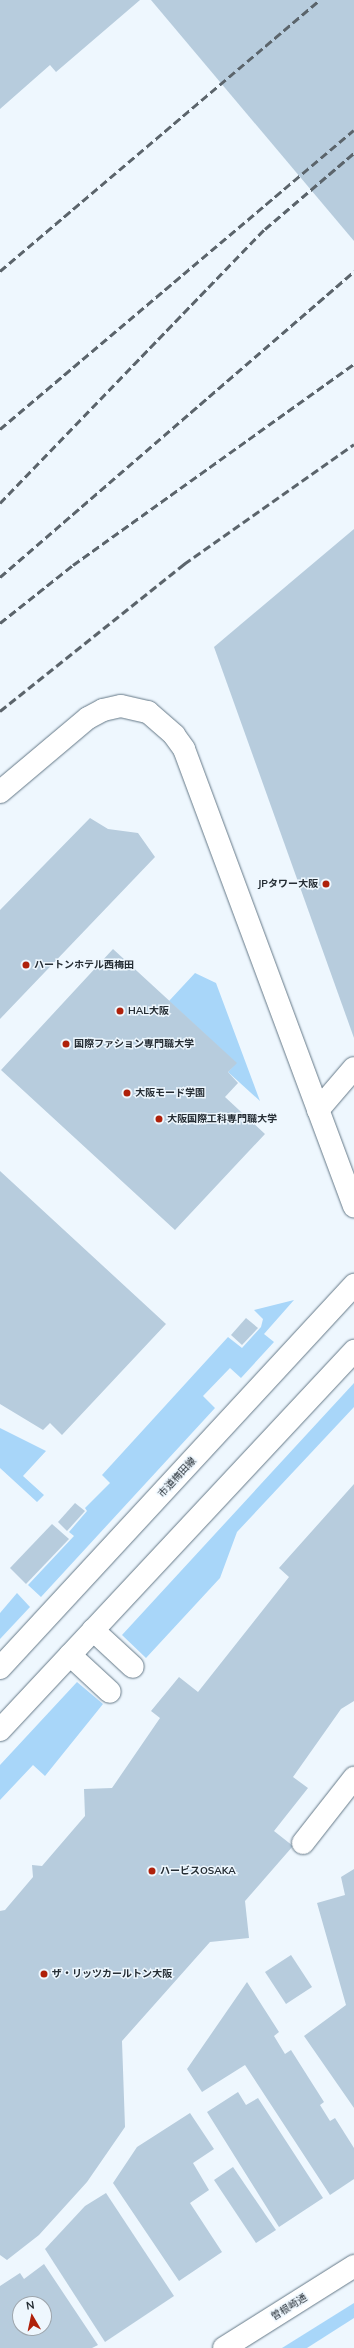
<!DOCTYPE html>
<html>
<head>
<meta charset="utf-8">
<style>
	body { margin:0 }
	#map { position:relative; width:354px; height:2348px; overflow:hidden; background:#eef7fe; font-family:Mulish,"Noto Sans JP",sans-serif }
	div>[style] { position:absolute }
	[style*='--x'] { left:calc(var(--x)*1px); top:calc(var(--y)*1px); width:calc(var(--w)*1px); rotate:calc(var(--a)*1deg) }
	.green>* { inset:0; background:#a8d6f9 }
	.building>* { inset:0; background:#b7ccdd }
	.roads { filter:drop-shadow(0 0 1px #647887) drop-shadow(0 0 1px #647887) }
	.minor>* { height:22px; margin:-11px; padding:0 11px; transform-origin:11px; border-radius:11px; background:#fff }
	.highway>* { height:22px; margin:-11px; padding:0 11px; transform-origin:11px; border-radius:11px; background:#fff }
	.rail>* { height:3px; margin-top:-1.5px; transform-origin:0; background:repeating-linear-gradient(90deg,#5b646b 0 8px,transparent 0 12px) }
	.dots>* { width:11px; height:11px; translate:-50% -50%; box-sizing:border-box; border:2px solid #eef7fe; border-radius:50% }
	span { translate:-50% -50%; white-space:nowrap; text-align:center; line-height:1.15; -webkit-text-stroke:3px #eef7fe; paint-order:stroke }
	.poi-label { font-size:10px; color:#252d34; font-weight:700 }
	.right { translate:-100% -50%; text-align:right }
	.left { translate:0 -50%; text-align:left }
	.street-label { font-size:10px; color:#252d34 }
	.north { position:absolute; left:12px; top:2296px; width:40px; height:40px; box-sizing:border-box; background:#eef7fe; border:1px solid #9ea6ad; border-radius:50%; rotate:351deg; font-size:11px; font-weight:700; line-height:16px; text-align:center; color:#252d34 }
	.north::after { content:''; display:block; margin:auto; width:14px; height:18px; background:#af210b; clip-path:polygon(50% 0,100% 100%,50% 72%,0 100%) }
</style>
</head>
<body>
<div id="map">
	<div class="green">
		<i style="clip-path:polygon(195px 973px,216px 983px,260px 1101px,228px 1072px,236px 1063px,169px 1001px)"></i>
		<i style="clip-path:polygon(294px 1300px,264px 1334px,274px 1342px,241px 1378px,230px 1368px,203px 1396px,215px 1408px,41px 1597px,28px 1585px,74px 1536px,69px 1532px,87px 1511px,85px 1508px,110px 1483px,102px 1475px,228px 1337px,242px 1348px,261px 1327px,263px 1319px,254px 1310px)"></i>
		<i style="clip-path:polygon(354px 1383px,354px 1407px,237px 1532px,220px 1578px,146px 1658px,122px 1635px)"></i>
		<i style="clip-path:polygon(0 1428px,46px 1451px,23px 1476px,44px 1495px,37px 1502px,0 1468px)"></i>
		<i style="clip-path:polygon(17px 1593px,30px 1607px,0 1639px,0 1613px)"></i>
		<i style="clip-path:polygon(77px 1682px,103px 1704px,45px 1776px,33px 1765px,0 1800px,0 1765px)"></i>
		<i style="clip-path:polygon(354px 2303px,354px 2318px,307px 2348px,282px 2348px)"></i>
	</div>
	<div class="building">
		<i style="clip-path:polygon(0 0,140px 0,56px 72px,50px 65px,0 109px)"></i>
		<i style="clip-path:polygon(151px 0,354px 0,354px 241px)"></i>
		<i style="clip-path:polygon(354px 529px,354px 1038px,214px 647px)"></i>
		<i style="clip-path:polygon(90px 818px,108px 829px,138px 833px,155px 857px,0 1019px,0 910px)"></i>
		<i style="clip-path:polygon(113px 949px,237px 1063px,228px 1072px,238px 1083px,225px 1097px,265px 1134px,175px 1230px,1px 1070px)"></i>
		<i style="clip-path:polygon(0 1171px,166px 1324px,62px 1435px,50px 1423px,43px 1430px,0 1404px)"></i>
		<i style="clip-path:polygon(246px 1318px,258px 1328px,242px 1345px,231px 1335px)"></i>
		<i style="clip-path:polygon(354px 1484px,354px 1701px,341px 1709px,293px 1777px,308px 1788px,274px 1831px,293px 1846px,245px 1901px,249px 1938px,210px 1942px,122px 2041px,125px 2127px,87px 2182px,39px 2235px,7px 2260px,0 2255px,0 1911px,5px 1910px,33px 1877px,32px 1865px,42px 1866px,85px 1816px,84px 1789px,112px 1788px,160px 1718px,151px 1711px,179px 1677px,198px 1692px,289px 1577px,279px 1568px)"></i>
		<i style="clip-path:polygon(75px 1503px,85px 1511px,67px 1531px,58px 1522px)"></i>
		<i style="clip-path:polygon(52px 1524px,69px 1539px,26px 1584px,10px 1568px)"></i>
		<i style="clip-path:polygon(354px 1869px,354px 2108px,304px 2036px,346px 2005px,317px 1903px,345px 1895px,341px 1877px)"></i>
		<i style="clip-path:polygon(291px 1955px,312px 1987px,286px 2004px,265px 1972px)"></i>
		<i style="clip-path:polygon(247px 1982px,279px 2032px,274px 2036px,285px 2054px,291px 2050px,324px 2102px,320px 2105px,330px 2121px,335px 2118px,354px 2148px,354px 2179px,330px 2195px,245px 2065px,202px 2092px,187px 2069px)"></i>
		<i style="clip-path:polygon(238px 2092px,246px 2105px,258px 2098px,323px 2198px,279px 2227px,207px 2112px)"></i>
		<i style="clip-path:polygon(190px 2113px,214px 2149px,193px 2163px,209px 2190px,190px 2203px,222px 2252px,179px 2281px,113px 2183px,137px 2147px)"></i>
		<i style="clip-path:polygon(233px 2167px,276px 2230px,256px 2243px,214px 2180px)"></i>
		<i style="clip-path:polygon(106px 2193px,174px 2296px,105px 2342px,45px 2249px,85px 2206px)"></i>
		<i style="clip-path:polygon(evenodd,44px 2264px,98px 2345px,92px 2348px,0 2348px,0 2286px,20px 2273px,24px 2279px,44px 2264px,20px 2304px,44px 2304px,44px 2328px,20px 2328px,20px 2304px)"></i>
	</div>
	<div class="roads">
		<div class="minor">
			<i style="--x:0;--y:792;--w:115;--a:-40.1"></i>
			<i style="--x:88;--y:718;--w:17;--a:-28"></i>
			<i style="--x:103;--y:710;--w:18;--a:-13"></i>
			<i style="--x:121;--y:706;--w:28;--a:13"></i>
			<i style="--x:148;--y:712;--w:35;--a:41"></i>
			<i style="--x:174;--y:735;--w:17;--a:54"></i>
			<i style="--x:184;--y:749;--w:488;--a:69.6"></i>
			<i style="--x:318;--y:1110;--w:55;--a:-49.4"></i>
			<i style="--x:93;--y:1630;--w:54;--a:42.8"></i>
			<i style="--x:70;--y:1655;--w:54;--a:42.8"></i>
			<i style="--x:0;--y:1668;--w:522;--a:-47.25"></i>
			<i style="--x:0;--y:1730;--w:519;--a:-46.95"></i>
			<i style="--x:303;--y:1843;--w:83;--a:-51.9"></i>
		</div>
		<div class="highway">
			<i style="--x:224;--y:2348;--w:154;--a:-32.2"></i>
		</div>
	</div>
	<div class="rail">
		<i style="--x:0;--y:271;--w:419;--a:-40.3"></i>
		<i style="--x:0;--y:429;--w:463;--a:-40.2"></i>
		<i style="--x:0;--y:503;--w:381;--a:-46"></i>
		<i style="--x:265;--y:229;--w:117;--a:-40.5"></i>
		<i style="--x:0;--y:577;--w:468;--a:-40.8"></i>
		<i style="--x:0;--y:623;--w:93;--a:-38.5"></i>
		<i style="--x:73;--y:565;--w:345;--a:-35.6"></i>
		<i style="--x:0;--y:711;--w:236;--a:-38.6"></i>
		<i style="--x:184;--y:564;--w:208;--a:-35.2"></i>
	</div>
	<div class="dots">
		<i style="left:326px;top:884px;background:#af210b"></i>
		<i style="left:26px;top:965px;background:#af210b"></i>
		<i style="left:120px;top:1011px;background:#af210b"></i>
		<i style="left:66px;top:1044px;background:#af210b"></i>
		<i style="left:127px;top:1093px;background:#af210b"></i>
		<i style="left:159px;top:1119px;background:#af210b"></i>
		<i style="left:152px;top:1871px;background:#af210b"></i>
		<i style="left:44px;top:1974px;background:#af210b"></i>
	</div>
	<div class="poi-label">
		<span class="right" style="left:318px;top:884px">JPタワー大阪</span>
		<span class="left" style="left:34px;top:965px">ハートンホテル西梅田</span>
		<span class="left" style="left:128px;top:1011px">HAL大阪</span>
		<span class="left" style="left:74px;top:1044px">国際ファション専門職大学</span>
		<span class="left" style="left:135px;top:1093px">大阪モード学園</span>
		<span class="left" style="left:167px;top:1119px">大阪国際工科専門職大学</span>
		<span class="left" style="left:160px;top:1871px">ハービスOSAKA</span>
		<span class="left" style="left:52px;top:1974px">ザ・リッツカールトン大阪</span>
	</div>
	<div class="street-label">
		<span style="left:177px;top:1477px;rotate:-47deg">市道梅田線</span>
		<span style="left:289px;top:2307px;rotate:-32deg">曽根崎通</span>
	</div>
	<div class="north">N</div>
</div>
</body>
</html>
